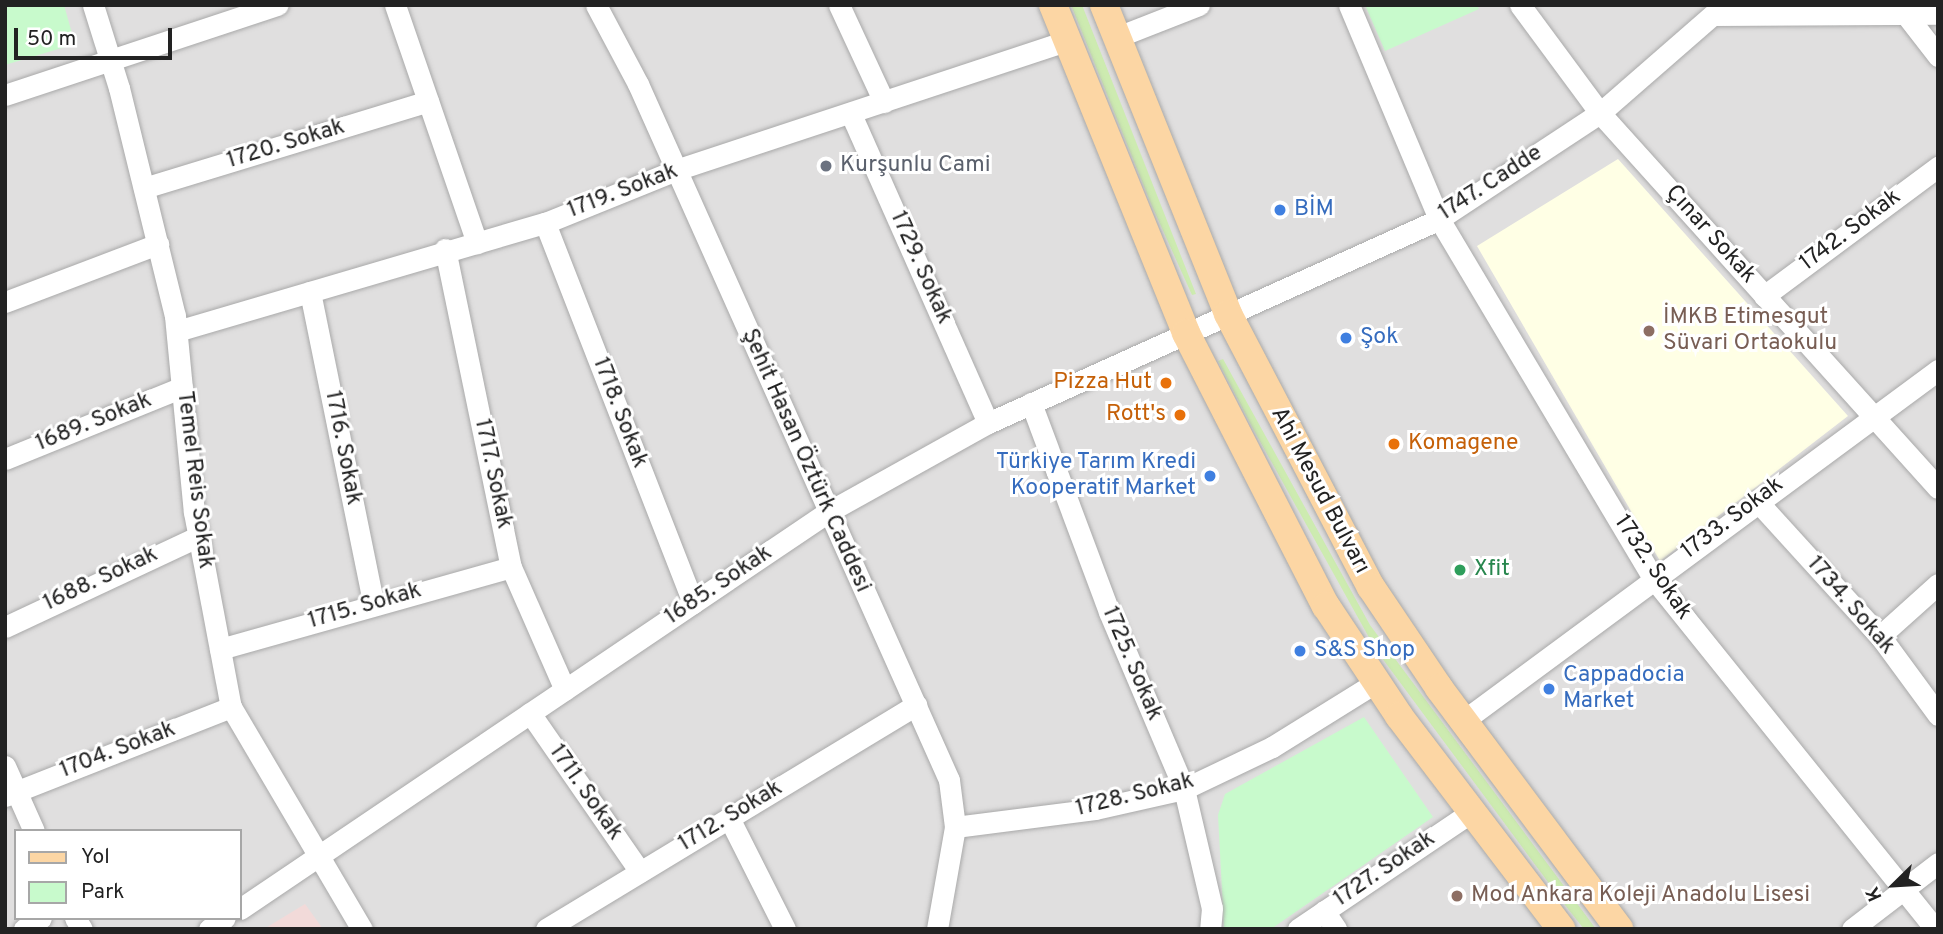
<!DOCTYPE html>
<html>
<head>
<meta charset="utf-8">
<style>
	body { margin:0 }
	#map { position:relative; width:1943px; height:934px; overflow:hidden; background:#f2efe9; font-family:Overpass,sans-serif }
	div>[style] { position:absolute }
	[style*='--x'] { left:calc(var(--x)*1px); top:calc(var(--y)*1px); width:calc(var(--w)*1px); rotate:calc(var(--a)*1deg) }
	.residential>* { inset:0; background:#e0dfdf }
	.commercial>* { inset:0; background:#f2dad9 }
	.education>* { inset:0; background:#ffffe5 }
	.grass>* { inset:0; background:#cdebb0 }
	.park>* { inset:0; background:#c8facc }
	.roads { filter:drop-shadow(0 0 2px #a9a9a9) drop-shadow(0 0 2px #a9a9a9) }
	.minor>* { height:21px; margin:-10.5px; padding:0 10.5px; transform-origin:10.5px; border-radius:10.5px; background:#fff }
	.major>* { height:28px; margin:-14px; padding:0 14px; transform-origin:14px; border-radius:14px; background:#fcd6a4 }
	.dots>* { width:19px; height:19px; translate:-50% -50%; box-sizing:border-box; border:4px solid #fff; border-radius:50% }
	span { translate:-50% -50%; white-space:nowrap; text-align:center; line-height:1.15; -webkit-text-stroke:6px #fff; paint-order:stroke }
	.street-label { font-size:23px; color:#222 }
	.worship-label { font-size:23px; color:#5b616d }
	.left { translate:0 -50%; text-align:left }
	.shop-label { font-size:23px; color:#366cbe }
	.right { translate:-100% -50%; text-align:right }
	.education-label { font-size:23px; color:#785e54 }
	.food-label { font-size:23px; color:#c56008 }
	.leisure-label { font-size:23px; color:#27864d }
	.frame { position:absolute; inset:0; border:7px solid #222; pointer-events:none }
	.legend { position:absolute; left:14px; top:829px; width:228px; height:91px; box-sizing:border-box; background:#fff; border:2px solid #a7a7a7; margin:0; padding:9px 12px; list-style:none; font-size:21px; color:#222 }
	.legend li { display:flex; align-items:center; gap:14px; height:35px }
	.legend b { width:35px; border:2px solid #a7a7a7 }
	.north { position:absolute; left:1859px; top:850px; width:70px; height:70px; -webkit-text-stroke:5px #fff; paint-order:stroke; rotate:246deg; font-size:19px; font-weight:700; line-height:28px; text-align:center; color:#222 }
	.north::after { content:''; display:block; margin:auto; width:24px; height:32px; background:#222; clip-path:polygon(50% 0,100% 100%,50% 72%,0 100%) }
	.scale { position:absolute; left:14px; top:28px; width:158px; height:32px; box-sizing:border-box; border:4px solid #222; border-top:0; padding-left:9px; font-size:21px; line-height:24px; white-space:nowrap; color:#222; -webkit-text-stroke:5px #fff; paint-order:stroke }
</style>
</head>
<body>
<div id="map">
	<div class="residential">
		<i style="clip-path:polygon(evenodd,5px 5px,1938px 5px,1938px 929px,5px 929px,5px 5px,16px 831px,240px 831px,240px 918px,16px 918px,16px 831px)"></i>
	</div>
	<div class="commercial">
		<i style="clip-path:polygon(305px 904px,323px 929px,264px 929px)"></i>
	</div>
	<div class="education">
		<i style="clip-path:polygon(1618px 159px,1848px 416px,1660px 561px,1477px 246px)"></i>
	</div>
	<div class="grass">
		<i style="clip-path:polygon(1071px 5px,1082px 5px,1196px 294px,1192px 295px,1151px 204px)"></i>
		<i style="clip-path:polygon(1223px 359px,1370px 625px,1596px 929px,1584px 929px,1568px 909px,1376px 650px,1252px 427px,1218px 361px)"></i>
	</div>
	<div class="park">
		<i style="clip-path:polygon(5px 5px,64px 5px,75px 44px,5px 65px)"></i>
		<i style="clip-path:polygon(1365px 5px,1477px 5px,1479px 9px,1385px 51px)"></i>
		<i style="clip-path:polygon(1364px 717px,1433px 817px,1271px 929px,1224px 929px,1218px 815px,1225px 794px)"></i>
	</div>
	<div class="roads">
		<div class="minor">
			<i style="--x:93;--y:5;--w:87;--a:72.6"></i>
			<i style="--x:119;--y:88;--w:235;--a:76.2"></i>
			<i style="--x:175;--y:316;--w:197;--a:84.5"></i>
			<i style="--x:194;--y:512;--w:198;--a:79.3"></i>
			<i style="--x:231;--y:707;--w:258;--a:59.5"></i>
			<i style="--x:395;--y:5;--w:252;--a:71"></i>
			<i style="--x:596;--y:5;--w:89;--a:62"></i>
			<i style="--x:638;--y:84;--w:762;--a:65.92"></i>
			<i style="--x:949;--y:780;--w:47;--a:82.7"></i>
			<i style="--x:955;--y:827;--w:104;--a:100"></i>
			<i style="--x:839;--y:5;--w:107;--a:65.1"></i>
			<i style="--x:1349;--y:5;--w:232;--a:67.2"></i>
			<i style="--x:1439;--y:219;--w:418;--a:59.2"></i>
			<i style="--x:1653;--y:578;--w:450;--a:51.2"></i>
			<i style="--x:1520;--y:5;--w:134;--a:53.5"></i>
			<i style="--x:1600;--y:113;--w:505;--a:47.97"></i>
			<i style="--x:1714;--y:15;--w:224;--a:-0.3"></i>
			<i style="--x:1907;--y:16;--w:51;--a:52.2"></i>
			<i style="--x:1115;--y:38;--w:90;--a:-21.4"></i>
			<i style="--x:5;--y:95;--w:287;--a:-18.3"></i>
			<i style="--x:851;--y:114;--w:338;--a:66.1"></i>
			<i style="--x:144;--y:188;--w:297;--a:-17"></i>
			<i style="--x:545;--y:223;--w:408;--a:68.7"></i>
			<i style="--x:445;--y:249;--w:325;--a:78.3"></i>
			<i style="--x:511;--y:567;--w:134;--a:66.3"></i>
			<i style="--x:310;--y:292;--w:317;--a:78.5"></i>
			<i style="--x:1764;--y:296;--w:217;--a:-36.6"></i>
			<i style="--x:5;--y:302;--w:164;--a:-20.8"></i>
			<i style="--x:177;--y:331;--w:384;--a:-16.4"></i>
			<i style="--x:545;--y:223;--w:141;--a:-22"></i>
			<i style="--x:676;--y:170;--w:411;--a:-18.3"></i>
			<i style="--x:1031;--y:403;--w:223;--a:69.5"></i>
			<i style="--x:1109;--y:612;--w:192;--a:67"></i>
			<i style="--x:1184;--y:789;--w:122;--a:76.8"></i>
			<i style="--x:1212;--y:908;--w:21;--a:95"></i>
			<i style="--x:5;--y:459;--w:191;--a:-22.1"></i>
			<i style="--x:1757;--y:501;--w:183;--a:47.7"></i>
			<i style="--x:1880;--y:636;--w:98;--a:53.7"></i>
			<i style="--x:5;--y:627;--w:214;--a:-25.1"></i>
			<i style="--x:1880;--y:636;--w:78;--a:-41.9"></i>
			<i style="--x:220;--y:649;--w:302;--a:-15.7"></i>
			<i style="--x:530;--y:713;--w:193;--a:55.3"></i>
			<i style="--x:1463;--y:721;--w:591;--a:-36.46"></i>
			<i style="--x:5;--y:766;--w:71;--a:66"></i>
			<i style="--x:5;--y:796;--w:243;--a:-21.5"></i>
			<i style="--x:729;--y:818;--w:124;--a:63.2"></i>
			<i style="--x:955;--y:827;--w:141;--a:-7.3"></i>
			<i style="--x:1095;--y:809;--w:91;--a:-12.7"></i>
			<i style="--x:1184;--y:789;--w:98;--a:-25.5"></i>
			<i style="--x:1272;--y:747;--w:121;--a:-31.9"></i>
			<i style="--x:240;--y:909;--w:709;--a:-34.03"></i>
			<i style="--x:828;--y:512;--w:183;--a:-29.1"></i>
			<i style="--x:988;--y:423;--w:495;--a:-24.3"></i>
			<i style="--x:1439;--y:219;--w:193;--a:-33.4"></i>
			<i style="--x:1600;--y:113;--w:164;--a:-41.1"></i>
			<i style="--x:1324;--y:911;--w:22;--a:56"></i>
			<i style="--x:75;--y:918;--w:13;--a:58"></i>
			<i style="--x:24;--y:929;--w:20;--a:-33"></i>
			<i style="--x:209;--y:929;--w:19;--a:-35"></i>
			<i style="--x:546;--y:929;--w:433;--a:-31.2"></i>
			<i style="--x:1298;--y:929;--w:211;--a:-34"></i>
			<i style="--x:1852;--y:929;--w:108;--a:-37.5"></i>
		</div>
		<div class="major">
			<i style="--x:1053;--y:5;--w:354;--a:67.9"></i>
			<i style="--x:1186;--y:333;--w:307;--a:62.9"></i>
			<i style="--x:1326;--y:606;--w:132;--a:56.4"></i>
			<i style="--x:1399;--y:716;--w:268;--a:52.7"></i>
			<i style="--x:1104;--y:5;--w:333;--a:68.1"></i>
			<i style="--x:1228;--y:314;--w:308;--a:62.4"></i>
			<i style="--x:1371;--y:587;--w:122;--a:56"></i>
			<i style="--x:1439;--y:688;--w:301;--a:53.2"></i>
		</div>
	</div>
	<div class="dots">
		<i style="left:826px;top:166px;background:#6b7280"></i>
		<i style="left:1280px;top:210px;background:#3f7fe0"></i>
		<i style="left:1649px;top:331px;background:#8d6e63"></i>
		<i style="left:1346px;top:338px;background:#3f7fe0"></i>
		<i style="left:1166px;top:383px;background:#e8710a"></i>
		<i style="left:1180px;top:415px;background:#e8710a"></i>
		<i style="left:1394px;top:444px;background:#e8710a"></i>
		<i style="left:1210px;top:476px;background:#3f7fe0"></i>
		<i style="left:1460px;top:570px;background:#2e9e5b"></i>
		<i style="left:1300px;top:651px;background:#3f7fe0"></i>
		<i style="left:1549px;top:689px;background:#3f7fe0"></i>
		<i style="left:1457px;top:896px;background:#8d6e63"></i>
	</div>
	<div class="street-label">
		<span style="left:286px;top:145px;rotate:-17deg">1720. Sokak</span>
		<span style="left:1491px;top:184px;rotate:-33deg">1747. Cadde</span>
		<span style="left:623px;top:192px;rotate:-21deg">1719. Sokak</span>
		<span style="left:1851px;top:231px;rotate:-37deg">1742. Sokak</span>
		<span style="left:1710px;top:235px;rotate:48deg">Çınar Sokak</span>
		<span style="left:920px;top:268px;rotate:66deg">1729. Sokak</span>
		<span style="left:619px;top:413px;rotate:69deg">1718. Sokak</span>
		<span style="left:94px;top:423px;rotate:-22deg">1689. Sokak</span>
		<span style="left:342px;top:448px;rotate:79deg">1716. Sokak</span>
		<span style="left:805px;top:461px;rotate:66deg">Şehit Hasan Öztürk Caddesi</span>
		<span style="left:492px;top:474px;rotate:78deg">1717. Sokak</span>
		<span style="left:194px;top:480px;rotate:83deg">Temel Reis Sokak</span>
		<span style="left:1319px;top:491px;rotate:62deg">Ahi Mesud Bulvarı</span>
		<span style="left:1733px;top:519px;rotate:-37deg">1733. Sokak</span>
		<span style="left:1652px;top:568px;rotate:56deg">1732. Sokak</span>
		<span style="left:101px;top:580px;rotate:-25deg">1688. Sokak</span>
		<span style="left:719px;top:586px;rotate:-34deg">1685. Sokak</span>
		<span style="left:1850px;top:606px;rotate:49deg">1734. Sokak</span>
		<span style="left:365px;top:607px;rotate:-16deg">1715. Sokak</span>
		<span style="left:1131px;top:664px;rotate:67deg">1725. Sokak</span>
		<span style="left:118px;top:751px;rotate:-21deg">1704. Sokak</span>
		<span style="left:585px;top:793px;rotate:55deg">1711. Sokak</span>
		<span style="left:1135px;top:796px;rotate:-14deg">1728. Sokak</span>
		<span style="left:731px;top:817px;rotate:-31deg">1712. Sokak</span>
		<span style="left:1385px;top:870px;rotate:-34deg">1727. Sokak</span>
	</div>
	<div class="worship-label">
		<span class="left" style="left:840px;top:166px">Kurşunlu Cami</span>
	</div>
	<div class="shop-label">
		<span class="left" style="left:1294px;top:210px">BİM</span>
		<span class="left" style="left:1360px;top:338px">Şok</span>
		<span class="right" style="left:1196px;top:476px">Türkiye Tarım Kredi<br>Kooperatif Market</span>
		<span class="left" style="left:1314px;top:651px">S&amp;S Shop</span>
		<span class="left" style="left:1563px;top:689px">Cappadocia<br>Market</span>
	</div>
	<div class="education-label">
		<span class="left" style="left:1663px;top:331px">İMKB Etimesgut<br>Süvari Ortaokulu</span>
		<span class="left" style="left:1471px;top:896px">Mod Ankara Koleji Anadolu Lisesi</span>
	</div>
	<div class="food-label">
		<span class="right" style="left:1152px;top:383px">Pizza Hut</span>
		<span class="right" style="left:1166px;top:415px">Rott's</span>
		<span class="left" style="left:1408px;top:444px">Komagene</span>
	</div>
	<div class="leisure-label">
		<span class="left" style="left:1474px;top:570px">Xfit</span>
	</div>
	<div class="frame"></div>
	<ul class="legend">
	<li><b style="height:9px;background:#fcd6a4"></b>Yol</li>
	<li><b style="height:19px;background:#c8facc"></b>Park</li>
	</ul>
	<div class="north">K</div>
	<div class="scale">50 m</div>
</div>
</body>
</html>
